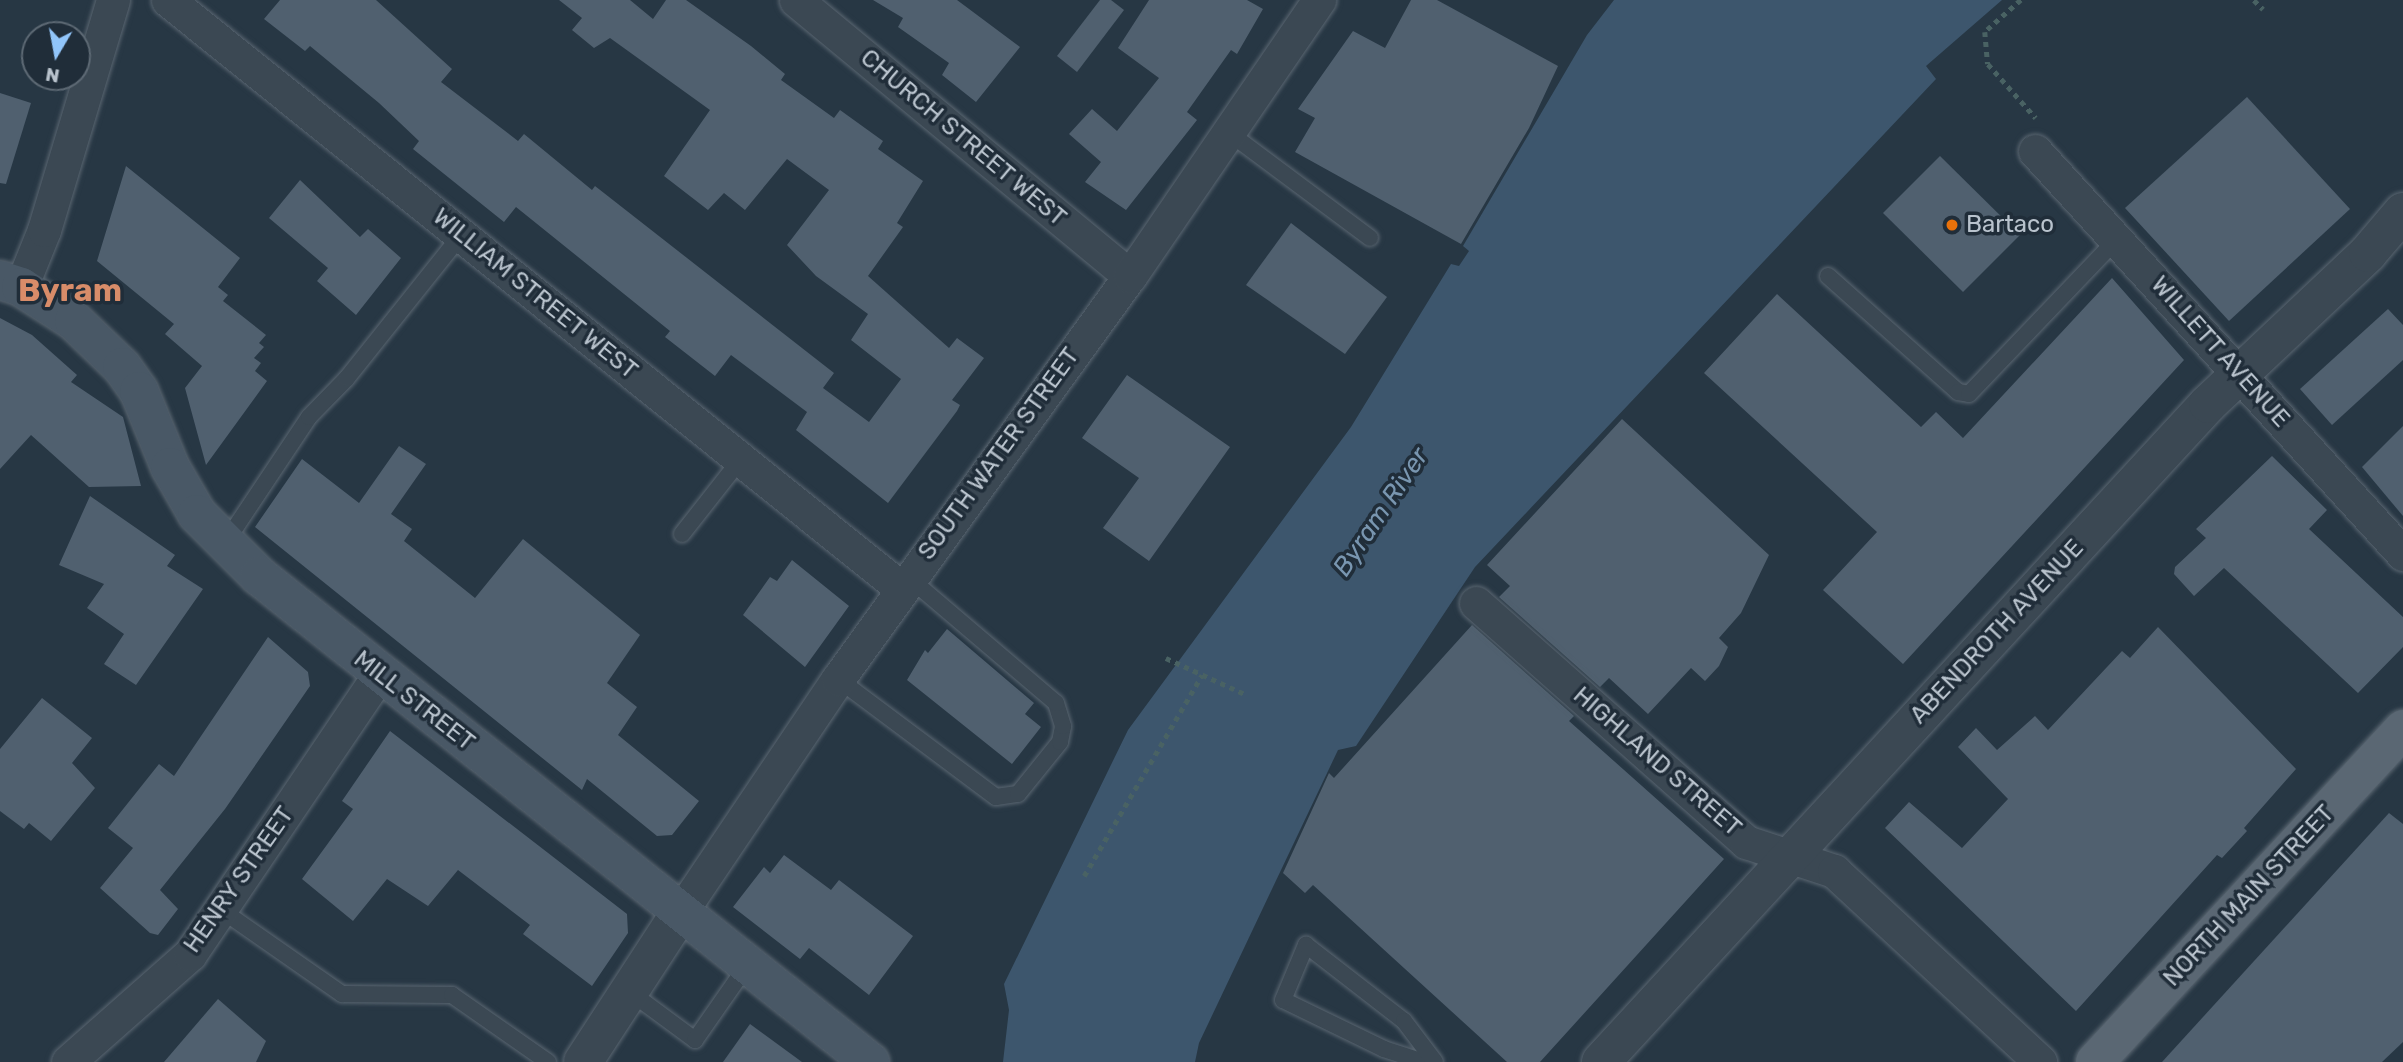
<!DOCTYPE html>
<html>
<head>
<meta charset="utf-8">
<style>
	body { margin:0 }
	#map { position:relative; width:2403px; height:1062px; overflow:hidden; background:#273744; font-family:Rubik,sans-serif }
	div>[style] { position:absolute }
	[style*='--x'] { left:calc(var(--x)*1px); top:calc(var(--y)*1px); width:calc(var(--w)*1px); rotate:calc(var(--a)*1deg) }
	.water>* { inset:0; background:#3d566d }
	.building>* { inset:0; background:#50606f }
	.path>* { height:4.5px; margin-top:-2.25px; transform-origin:0; background:repeating-linear-gradient(90deg,#496263 0 5px,transparent 0 10px) }
	.roads { filter:drop-shadow(0 0 2px #5a6671) drop-shadow(0 0 2px #5a6671) }
	.service>* { height:16px; margin:-8px; padding:0 8px; transform-origin:8px; border-radius:8px; background:#3b4853 }
	.minor>* { height:33px; margin:-16.5px; padding:0 16.5px; transform-origin:16.5px; border-radius:16.5px; background:#3b4853 }
	.tertiary>* { height:38px; margin:-19px; padding:0 19px; transform-origin:19px; border-radius:19px; background:#3b4853 }
	.secondary>* { height:38px; margin:-19px; padding:0 19px; transform-origin:19px; border-radius:19px; background:#495866 }
	.primary>* { height:38px; margin:-19px; padding:0 19px; transform-origin:19px; border-radius:19px; background:#5a6773 }
	.dots>* { width:19px; height:19px; translate:-50% -50%; box-sizing:border-box; border:4px solid #202d39; border-radius:50% }
	span { translate:-50% -50%; white-space:nowrap; text-align:center; line-height:1.15; -webkit-text-stroke:7px #202d39; paint-order:stroke }
	.street-label { font-size:24px; color:#b9c3cd }
	.poi-label { font-size:24px; color:#b9c3cd }
	.left { translate:0 -50%; text-align:left }
	.water-label { font-size:26px; color:#7996b0; font-style:italic }
	.district-label { font-size:32px; color:#d88c69; font-weight:700 }
	.north { position:absolute; left:21px; top:21px; width:70px; height:70px; box-sizing:border-box; background:#202d39; border:2px solid #5d6974; border-radius:50%; rotate:190deg; font-size:19px; font-weight:700; line-height:28px; text-align:center; color:#b9c3cd }
	.north::after { content:''; display:block; margin:auto; width:24px; height:32px; background:#91c5fa; clip-path:polygon(50% 0,100% 100%,50% 72%,0 100%) }
</style>
</head>
<body>
<div id="map">
	<div class="water">
		<i style="clip-path:polygon(1614px 0,2002px 0,1926px 66px,1936px 79px,1475px 567px,1356px 746px,1338px 750px,1199px 1043px,1195px 1062px,1003px 1062px,1009px 1010px,1004px 984px,1128px 730px,1351px 427px,1451px 264px,1459px 266px,1469px 251px,1463px 246px,1587px 35px)"></i>
	</div>
	<div class="building">
		<i style="clip-path:polygon(280px 0,376px 0,452px 69px,441px 82px,518px 141px,524px 134px,592px 190px,595px 186px,834px 373px,823px 388px,869px 422px,901px 379px,851px 340px,868px 314px,816px 276px,787px 245px,829px 190px,787px 159px,745px 210px,724px 193px,708px 210px,664px 176px,710px 110px,610px 38px,594px 48px,572px 30px,582px 18px,559px 0,630px 0,653px 19px,666px 0,686px 0,751px 46px,785px 74px,781px 80px,834px 118px,840px 110px,883px 141px,878px 149px,923px 181px,897px 223px,903px 227px,868px 276px,949px 348px,957px 338px,984px 358px,952px 400px,960px 405px,957px 411px,888px 503px,796px 430px,807px 412px,731px 355px,715px 376px,665px 337px,670px 331px,516px 207px,504px 222px,413px 149px,419px 141px,379px 103px,310px 46px,305px 51px,264px 19px)"></i>
		<i style="clip-path:polygon(873px 0,957px 0,1020px 47px,976px 102px,942px 75px,949px 63px,898px 27px,903px 18px)"></i>
		<i style="clip-path:polygon(1100px 0,1111px 0,1124px 10px,1077px 72px,1057px 56px)"></i>
		<i style="clip-path:polygon(1149px 0,1247px 0,1263px 9px,1237px 54px,1231px 50px,1187px 112px,1197px 120px,1126px 210px,1085px 182px,1101px 162px,1069px 134px,1092px 109px,1117px 131px,1159px 78px,1118px 48px)"></i>
		<i style="clip-path:polygon(1411px 0,1437px 0,1558px 66px,1529px 128px,1461px 244px,1295px 152px,1315px 118px,1298px 109px,1353px 31px,1385px 48px)"></i>
		<i style="clip-path:polygon(0 93px,31px 103px,6px 184px,0 183px)"></i>
		<i style="clip-path:polygon(2247px 97px,2350px 209px,2229px 321px,2125px 208px)"></i>
		<i style="clip-path:polygon(1940px 156px,2020px 235px,1963px 292px,1883px 213px)"></i>
		<i style="clip-path:polygon(126px 166px,240px 258px,218px 287px,228px 295px,223px 301px,266px 335px,259px 343px,264px 347px,254px 358px,261px 363px,255px 371px,267px 381px,206px 465px,185px 388px,202px 366px,165px 334px,174px 324px,97px 261px)"></i>
		<i style="clip-path:polygon(300px 180px,360px 237px,368px 229px,401px 258px,356px 315px,317px 281px,328px 268px,269px 218px)"></i>
		<i style="clip-path:polygon(1291px 223px,1387px 297px,1345px 354px,1246px 285px)"></i>
		<i style="clip-path:polygon(2112px 278px,2184px 360px,1903px 664px,1823px 590px,1877px 532px,1704px 373px,1777px 294px,1921px 427px,1936px 412px,1963px 438px)"></i>
		<i style="clip-path:polygon(2388px 309px,2403px 325px,2403px 360px,2332px 425px,2300px 389px)"></i>
		<i style="clip-path:polygon(0 318px,32px 335px,77px 375px,71px 382px,123px 417px,141px 486px,89px 487px,31px 435px,0 469px)"></i>
		<i style="clip-path:polygon(1127px 375px,1230px 447px,1149px 561px,1103px 528px,1139px 478px,1082px 438px)"></i>
		<i style="clip-path:polygon(1622px 419px,1769px 555px,1741px 613px,1719px 638px,1728px 647px,1719px 666px,1705px 681px,1691px 668px,1648px 714px,1609px 678px,1600px 687px,1499px 597px,1510px 586px,1487px 565px)"></i>
		<i style="clip-path:polygon(2403px 426px,2403px 516px,2362px 467px)"></i>
		<i style="clip-path:polygon(399px 446px,426px 464px,391px 514px,412px 529px,404px 541px,475px 598px,523px 539px,640px 635px,607px 683px,637px 707px,618px 735px,699px 801px,672px 835px,657px 836px,587px 779px,582px 790px,255px 527px,302px 459px,359px 503px)"></i>
		<i style="clip-path:polygon(2272px 456px,2327px 510px,2309px 529px,2403px 617px,2403px 647px,2358px 693px,2224px 568px,2194px 596px,2174px 574px,2175px 567px,2206px 538px,2196px 529px)"></i>
		<i style="clip-path:polygon(90px 496px,175px 555px,167px 566px,203px 589px,136px 685px,104px 664px,124px 634px,87px 608px,104px 584px,59px 565px)"></i>
		<i style="clip-path:polygon(792px 560px,849px 606px,805px 667px,743px 615px,770px 577px,777px 581px)"></i>
		<i style="clip-path:polygon(1472px 625px,1574px 716px,1569px 721px,1724px 859px,1540px 1062px,1507px 1062px,1313px 885px,1305px 893px,1283px 873px,1329px 773px,1334px 778px)"></i>
		<i style="clip-path:polygon(2158px 627px,2296px 769px,2244px 828px,2247px 831px,2222px 858px,2217px 855px,2076px 1011px,1885px 828px,1909px 802px,1962px 848px,2008px 799px,1958px 747px,1976px 728px,1997px 750px,2035px 716px,2048px 730px,2122px 651px,2130px 658px)"></i>
		<i style="clip-path:polygon(947px 629px,1034px 703px,1025px 714px,1041px 727px,1012px 764px,907px 680px,925px 650px,928px 653px)"></i>
		<i style="clip-path:polygon(268px 637px,308px 672px,310px 686px,225px 809px,160px 890px,178px 909px,158px 935px,150px 933px,100px 888px,133px 848px,108px 828px,159px 764px,174px 776px)"></i>
		<i style="clip-path:polygon(42px 698px,92px 738px,72px 763px,95px 788px,51px 841px,29px 823px,24px 829px,0 811px,0 749px)"></i>
		<i style="clip-path:polygon(390px 731px,627px 914px,628px 933px,592px 986px,523px 934px,530px 925px,458px 870px,428px 906px,387px 879px,353px 921px,302px 879px,353px 809px,342px 801px)"></i>
		<i style="clip-path:polygon(2389px 813px,2403px 824px,2403px 1042px,2382px 1062px,2162px 1062px)"></i>
		<i style="clip-path:polygon(784px 855px,831px 890px,839px 880px,913px 936px,869px 995px,809px 948px,800px 959px,733px 907px,764px 867px,770px 873px)"></i>
		<i style="clip-path:polygon(218px 999px,266px 1041px,256px 1062px,164px 1062px)"></i>
		<i style="clip-path:polygon(750px 1024px,802px 1062px,723px 1062px)"></i>
	</div>
	<div class="path">
		<i style="--x:2021;--y:0;--w:48;--a:138.4"></i>
		<i style="--x:1985;--y:32;--w:32;--a:85"></i>
		<i style="--x:1988;--y:64;--w:72;--a:48.4"></i>
		<i style="--x:2254;--y:0;--w:13;--a:45"></i>
		<i style="--x:1166;--y:658;--w:89;--a:24.6"></i>
		<i style="--x:1084;--y:876;--w:233;--a:-59.6"></i>
	</div>
	<div class="roads">
		<div class="service">
			<i style="--x:1228;--y:132;--w:177;--a:36.7"></i>
			<i style="--x:1828;--y:276;--w:174;--a:41.7"></i>
			<i style="--x:1958;--y:392;--w:11;--a:10"></i>
			<i style="--x:1969;--y:394;--w:214;--a:-46.3"></i>
			<i style="--x:682;--y:534;--w:95;--a:-51.8"></i>
			<i style="--x:225;--y:543;--w:151;--a:-56.3"></i>
			<i style="--x:309;--y:417;--w:54;--a:-45.7"></i>
			<i style="--x:347;--y:378;--w:183;--a:-51.4"></i>
			<i style="--x:838;--y:679;--w:197;--a:36.8"></i>
			<i style="--x:996;--y:797;--w:22;--a:-8"></i>
			<i style="--x:1018;--y:794;--w:67;--a:-51.1"></i>
			<i style="--x:1060;--y:742;--w:16;--a:-79"></i>
			<i style="--x:1063;--y:726;--w:24;--a:-107"></i>
			<i style="--x:1056;--y:703;--w:193;--a:-139.6"></i>
			<i style="--x:220;--y:909;--w:149;--a:34.9"></i>
			<i style="--x:342;--y:994;--w:110;--a:0.5"></i>
			<i style="--x:452;--y:995;--w:117;--a:34.9"></i>
			<i style="--x:630;--y:992;--w:81;--a:36.4"></i>
			<i style="--x:695;--y:1040;--w:93;--a:-55.1"></i>
			<i style="--x:1424;--y:1062;--w:42;--a:-162"></i>
			<i style="--x:1384;--y:1049;--w:112;--a:-154.1"></i>
			<i style="--x:1283;--y:1000;--w:60;--a:-67.3"></i>
			<i style="--x:1306;--y:945;--w:124;--a:37.8"></i>
			<i style="--x:1404;--y:1021;--w:51;--a:52.9"></i>
		</div>
		<div class="minor">
			<i style="--x:168;--y:0;--w:940;--a:38.74"></i>
			<i style="--x:796;--y:0;--w:433;--a:39.6"></i>
			<i style="--x:2035;--y:151;--w:546;--a:47.6"></i>
			<i style="--x:21;--y:287;--w:61;--a:-68"></i>
			<i style="--x:44;--y:230;--w:240;--a:-73.3"></i>
			<i style="--x:1476;--y:603;--w:361;--a:41.5"></i>
			<i style="--x:1746;--y:842;--w:93;--a:18.2"></i>
			<i style="--x:1834;--y:871;--w:281;--a:42.8"></i>
			<i style="--x:682;--y:910;--w:279;--a:-56"></i>
			<i style="--x:838;--y:679;--w:498;--a:-54.1"></i>
			<i style="--x:1130;--y:276;--w:335;--a:-55.6"></i>
			<i style="--x:68;--y:1062;--w:163;--a:-41.5"></i>
			<i style="--x:190;--y:954;--w:339;--a:-55.9"></i>
		</div>
		<div class="tertiary">
			<i style="--x:583;--y:1062;--w:181;--a:-56.9"></i>
			<i style="--x:1601;--y:1062;--w:895;--a:-47.31"></i>
			<i style="--x:2208;--y:404;--w:220;--a:-43.3"></i>
			<i style="--x:2368;--y:253;--w:54;--a:-49.5"></i>
		</div>
		<div class="secondary">
			<i style="--x:0;--y:280;--w:22;--a:18"></i>
			<i style="--x:21;--y:287;--w:63;--a:32.7"></i>
			<i style="--x:74;--y:321;--w:66;--a:43.8"></i>
			<i style="--x:122;--y:367;--w:29;--a:55"></i>
			<i style="--x:139;--y:391;--w:82;--a:67.8"></i>
			<i style="--x:170;--y:467;--w:54;--a:60.1"></i>
			<i style="--x:197;--y:514;--w:88;--a:45"></i>
			<i style="--x:259;--y:576;--w:781;--a:38.5"></i>
		</div>
		<div class="primary">
			<i style="--x:2095;--y:1062;--w:454;--a:-47.2"></i>
		</div>
	</div>
	<div class="dots">
		<i style="left:1952px;top:225px;background:#e8710a"></i>
	</div>
	<div class="street-label">
		<span style="left:963px;top:138px;rotate:40deg">CHURCH STREET WEST</span>
		<span style="left:535px;top:294px;rotate:39deg">WILLIAM STREET WEST</span>
		<span style="left:2220px;top:352px;rotate:48deg">WILLETT AVENUE</span>
		<span style="left:999px;top:454px;rotate:-54deg">SOUTH WATER STREET</span>
		<span style="left:1997px;top:632px;rotate:-47deg">ABENDROTH AVENUE</span>
		<span style="left:414px;top:701px;rotate:38deg">MILL STREET</span>
		<span style="left:1657px;top:762px;rotate:41deg">HIGHLAND STREET</span>
		<span style="left:239px;top:880px;rotate:-55deg">HENRY STREET</span>
		<span style="left:2249px;top:896px;rotate:-47deg">NORTH MAIN STREET</span>
	</div>
	<div class="poi-label">
		<span class="left" style="left:1966px;top:225px">Bartaco</span>
	</div>
	<div class="water-label">
		<span style="left:1381px;top:512px;rotate:-56deg">Byram River</span>
	</div>
	<div class="district-label">
		<span style="left:70px;top:290px">Byram</span>
	</div>
	<div class="north">N</div>
</div>
</body>
</html>
